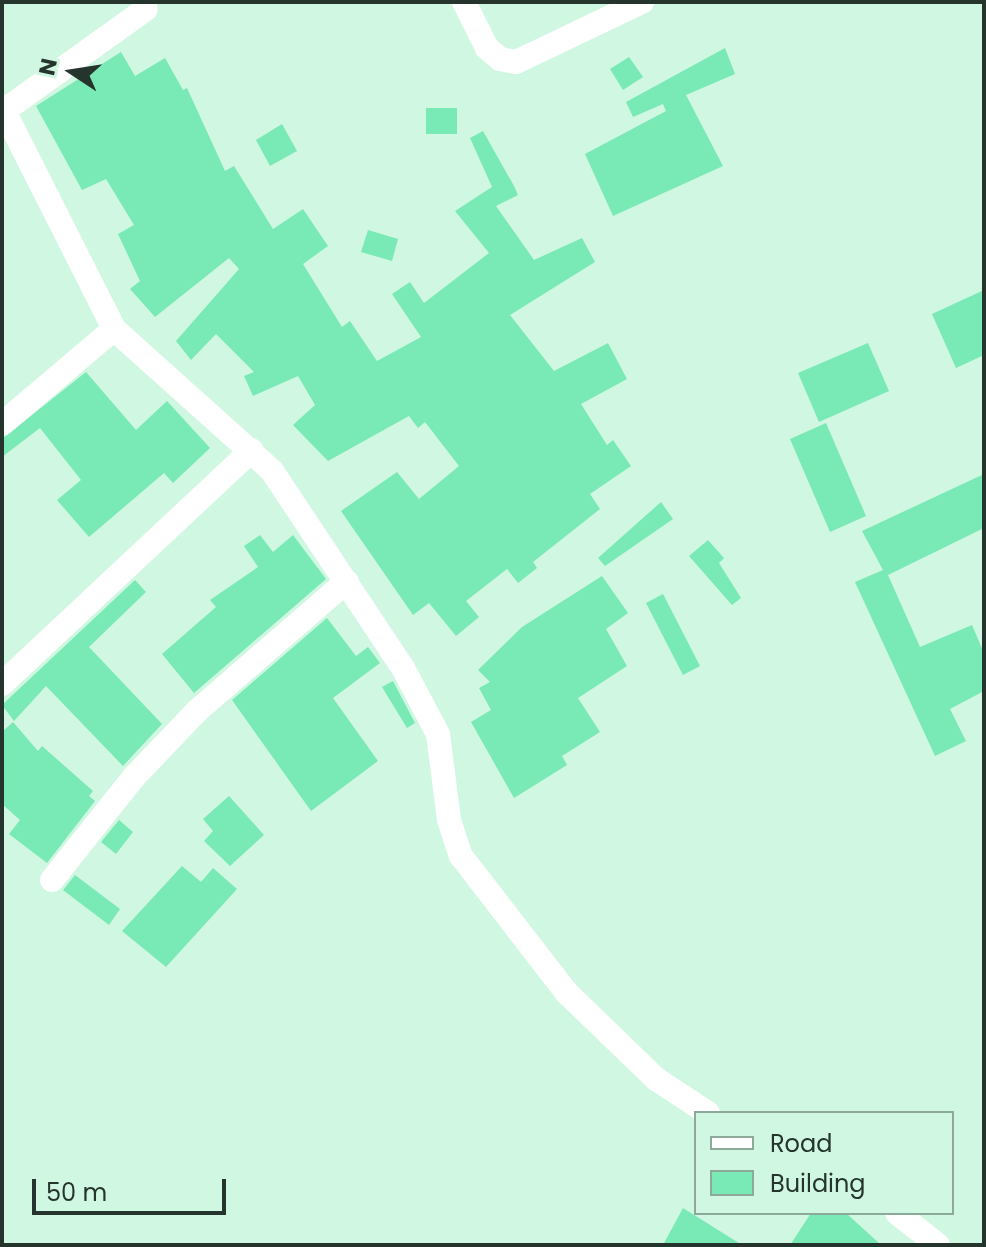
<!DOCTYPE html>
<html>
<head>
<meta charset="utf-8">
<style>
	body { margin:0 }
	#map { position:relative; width:986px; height:1247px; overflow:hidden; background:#d0f7e2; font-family:Poppins,sans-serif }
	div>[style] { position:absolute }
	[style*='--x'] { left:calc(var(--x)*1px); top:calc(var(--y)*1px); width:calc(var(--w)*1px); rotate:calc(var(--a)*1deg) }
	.building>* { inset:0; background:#79e9b5 }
	.street>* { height:24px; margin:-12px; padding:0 12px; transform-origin:12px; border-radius:12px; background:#fff }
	span { translate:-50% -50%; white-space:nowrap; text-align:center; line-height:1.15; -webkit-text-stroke:7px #d0f7e2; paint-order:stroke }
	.frame { position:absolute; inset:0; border:4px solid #25342c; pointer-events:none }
	.legend { position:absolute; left:694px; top:1111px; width:260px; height:104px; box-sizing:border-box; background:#d0f7e2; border:2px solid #8ca999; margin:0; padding:10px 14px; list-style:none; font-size:24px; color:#25342c }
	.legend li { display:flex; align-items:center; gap:16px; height:40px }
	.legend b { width:40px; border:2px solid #8ca999 }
	.north { position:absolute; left:32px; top:32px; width:80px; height:80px; -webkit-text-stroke:6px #d0f7e2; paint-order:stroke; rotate:282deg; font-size:22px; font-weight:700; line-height:32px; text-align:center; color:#25342c }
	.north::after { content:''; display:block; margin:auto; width:28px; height:36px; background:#25342c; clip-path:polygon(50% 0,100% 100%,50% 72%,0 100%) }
	.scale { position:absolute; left:32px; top:1179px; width:194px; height:36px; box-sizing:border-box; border:4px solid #25342c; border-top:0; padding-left:10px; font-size:24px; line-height:28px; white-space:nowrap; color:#25342c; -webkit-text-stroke:6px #d0f7e2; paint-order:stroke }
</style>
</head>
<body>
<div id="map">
	<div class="building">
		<i style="clip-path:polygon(725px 48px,735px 74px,686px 95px,723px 166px,613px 216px,585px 154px,666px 111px,663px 104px,633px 117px,626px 102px)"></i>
		<i style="clip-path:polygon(121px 52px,135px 76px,165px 58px,183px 90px,187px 88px,225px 171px,234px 166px,273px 229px,303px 209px,328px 246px,303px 264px,342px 327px,350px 321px,377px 361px,421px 337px,392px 294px,410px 282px,424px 303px,489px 253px,455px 211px,492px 187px,470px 138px,483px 131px,514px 186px,518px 195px,496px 206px,534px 260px,582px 238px,595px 262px,510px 315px,554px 371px,608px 343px,627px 379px,581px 404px,607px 445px,613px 440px,631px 466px,590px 494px,600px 509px,533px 562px,537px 568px,518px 583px,507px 569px,466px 601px,479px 617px,456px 636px,429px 603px,413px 615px,341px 511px,397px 472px,419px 499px,459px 466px,425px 422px,418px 428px,409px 416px,328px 461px,293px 425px,315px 405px,298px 376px,253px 396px,244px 376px,254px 372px,216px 334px,191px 360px,176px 341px,239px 269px,229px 258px,155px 317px,130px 289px,140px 281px,118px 234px,134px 225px,106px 179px,82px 190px,36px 106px)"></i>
		<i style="clip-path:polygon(629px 57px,643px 77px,623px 90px,610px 69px)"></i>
		<i style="clip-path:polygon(426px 108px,457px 108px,457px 134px,426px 134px)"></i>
		<i style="clip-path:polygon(282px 124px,297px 151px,270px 166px,256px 140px)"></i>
		<i style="clip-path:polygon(368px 230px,398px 239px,392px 261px,361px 252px)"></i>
		<i style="clip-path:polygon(984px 290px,984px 355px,956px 368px,932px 314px)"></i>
		<i style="clip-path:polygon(868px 343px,889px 391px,819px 422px,798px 373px)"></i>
		<i style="clip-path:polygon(86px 372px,136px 430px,167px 401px,210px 448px,173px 483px,164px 473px,89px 537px,57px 500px,81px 480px,40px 428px,2px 457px,2px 439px)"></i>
		<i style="clip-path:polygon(826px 423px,866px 516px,830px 532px,790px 439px)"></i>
		<i style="clip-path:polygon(984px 474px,984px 528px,888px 575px,920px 647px,972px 625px,984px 653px,984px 691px,950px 709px,966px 741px,935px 756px,855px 582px,883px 570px,862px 531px)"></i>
		<i style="clip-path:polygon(661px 502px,673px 519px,605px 566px,598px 558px)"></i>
		<i style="clip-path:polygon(260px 535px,273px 552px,293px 535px,326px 579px,194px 693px,162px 654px,216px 607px,210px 600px,258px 567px,244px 546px)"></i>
		<i style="clip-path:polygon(708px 540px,724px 558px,719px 563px,741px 598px,732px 605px,689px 556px)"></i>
		<i style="clip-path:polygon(602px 576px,628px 613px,606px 629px,627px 666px,578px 698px,600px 732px,562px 756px,567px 765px,514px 798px,471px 722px,491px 710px,479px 688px,490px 682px,478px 670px,522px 627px)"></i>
		<i style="clip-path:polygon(135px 580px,146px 592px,89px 647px,162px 724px,123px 766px,46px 686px,14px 721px,2px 705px)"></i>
		<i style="clip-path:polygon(663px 594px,700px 666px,683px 675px,646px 603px)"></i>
		<i style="clip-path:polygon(327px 618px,356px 656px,368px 647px,380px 663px,333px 698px,378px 761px,311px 811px,232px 700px)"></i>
		<i style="clip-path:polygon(393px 681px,415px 723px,407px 728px,382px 687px)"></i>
		<i style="clip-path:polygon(13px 722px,38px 751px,42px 746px,93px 791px,89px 796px,95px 801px,47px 863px,9px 834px,20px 820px,2px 804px,2px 732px)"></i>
		<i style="clip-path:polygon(229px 796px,264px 835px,230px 866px,204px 841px,213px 831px,203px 819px)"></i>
		<i style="clip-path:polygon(119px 820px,133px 832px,116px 854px,101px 842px)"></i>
		<i style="clip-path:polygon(182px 866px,201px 882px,213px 868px,237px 889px,166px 967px,122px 931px)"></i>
		<i style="clip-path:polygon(75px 875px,120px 909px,109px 925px,63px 890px)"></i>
		<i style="clip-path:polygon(683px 1208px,742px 1245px,663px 1245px)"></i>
		<i style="clip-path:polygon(811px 1213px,846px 1213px,881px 1245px,790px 1245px)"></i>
	</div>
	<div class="street">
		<i style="--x:464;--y:2;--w:51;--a:63.4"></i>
		<i style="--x:487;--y:48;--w:17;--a:40"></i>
		<i style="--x:500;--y:59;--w:16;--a:11"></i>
		<i style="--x:516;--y:62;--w:140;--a:-25.5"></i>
		<i style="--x:2;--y:107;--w:249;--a:63.2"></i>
		<i style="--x:114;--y:329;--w:212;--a:41.9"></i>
		<i style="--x:272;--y:471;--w:237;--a:56.4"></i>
		<i style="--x:403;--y:668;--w:75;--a:62.1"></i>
		<i style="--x:438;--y:734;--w:87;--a:82.7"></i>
		<i style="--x:449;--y:820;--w:38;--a:72"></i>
		<i style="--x:461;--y:856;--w:173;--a:52.3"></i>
		<i style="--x:567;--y:993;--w:124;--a:44"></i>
		<i style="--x:656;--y:1079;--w:62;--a:33.2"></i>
		<i style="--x:5;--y:110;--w:173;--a:-35.6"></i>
		<i style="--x:2;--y:424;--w:147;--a:-40.3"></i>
		<i style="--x:2;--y:684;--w:342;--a:-43.1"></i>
		<i style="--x:52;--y:880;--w:130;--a:-51.5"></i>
		<i style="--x:133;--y:778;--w:93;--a:-46.3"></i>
		<i style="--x:197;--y:711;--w:198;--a:-40.9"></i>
		<i style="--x:897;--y:1213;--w:52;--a:38"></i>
	</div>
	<div class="frame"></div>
	<ul class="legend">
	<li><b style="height:10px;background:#fff"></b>Road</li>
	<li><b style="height:22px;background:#79e9b5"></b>Building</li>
	</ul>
	<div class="north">N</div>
	<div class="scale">50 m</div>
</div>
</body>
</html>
